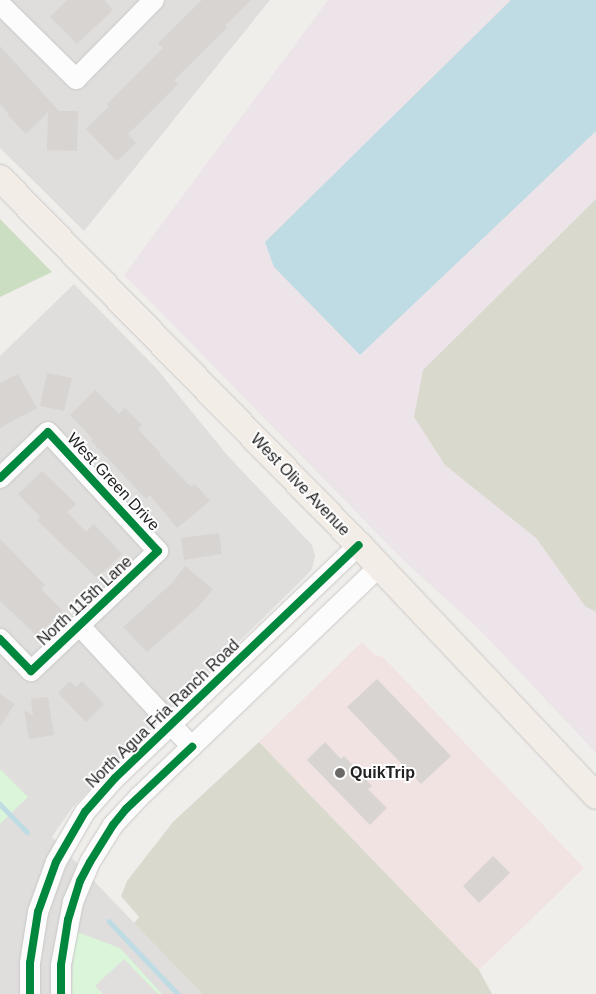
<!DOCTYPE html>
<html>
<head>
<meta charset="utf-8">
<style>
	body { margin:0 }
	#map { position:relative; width:596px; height:994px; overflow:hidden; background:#f0eeeb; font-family:Arial,sans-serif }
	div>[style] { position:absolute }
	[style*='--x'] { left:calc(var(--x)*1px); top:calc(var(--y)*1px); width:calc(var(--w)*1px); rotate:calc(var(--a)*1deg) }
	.residential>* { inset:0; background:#dfdedc }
	.commercial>* { inset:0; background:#f1e3e1 }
	.industrial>* { inset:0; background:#ede4e9 }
	.construction>* { inset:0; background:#d9d9cd }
	.forest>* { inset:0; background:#cbdec1 }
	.park>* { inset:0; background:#daf5da }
	.parking>* { inset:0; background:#e0dfde }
	.water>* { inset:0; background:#bfdbe3 }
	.stream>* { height:4.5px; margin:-2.25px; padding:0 2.25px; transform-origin:2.25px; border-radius:2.25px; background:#bfdbe3 }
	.building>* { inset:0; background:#d7d4d2 }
	.roads { filter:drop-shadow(0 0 1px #c9c8c7) drop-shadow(0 0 1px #c9c8c7) }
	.minor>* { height:20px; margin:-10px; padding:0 10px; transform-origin:10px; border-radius:10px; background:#fdfcfc }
	.major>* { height:26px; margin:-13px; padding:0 13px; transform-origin:13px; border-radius:13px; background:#f3ede7 }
	.cycleway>* { height:8px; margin:-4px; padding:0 4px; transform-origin:4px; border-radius:4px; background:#00873e }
	.dots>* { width:14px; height:14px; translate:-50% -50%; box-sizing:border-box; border:2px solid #fff; border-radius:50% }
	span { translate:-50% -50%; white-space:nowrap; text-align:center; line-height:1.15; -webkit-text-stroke:4px #fff; paint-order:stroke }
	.street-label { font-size:16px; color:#222 }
	.poi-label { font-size:16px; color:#222; font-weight:700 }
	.left { translate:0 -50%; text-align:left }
</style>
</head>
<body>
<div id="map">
	<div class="residential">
		<i style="clip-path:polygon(0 0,270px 0,84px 231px,0 148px)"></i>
		<i style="clip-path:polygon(74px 284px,157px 369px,228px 456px,312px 545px,315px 556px,312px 569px,306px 576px,115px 763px,72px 808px,52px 837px,202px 994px,0 994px,0 356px)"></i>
	</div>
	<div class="commercial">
		<i style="clip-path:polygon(362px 642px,375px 655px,383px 657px,584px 868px,479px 970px,259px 742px)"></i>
	</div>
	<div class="industrial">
		<i style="clip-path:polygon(328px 0,596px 0,596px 753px,480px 630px,405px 562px,124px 275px)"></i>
	</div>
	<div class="construction">
		<i style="clip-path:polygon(596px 199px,596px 612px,585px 606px,536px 538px,445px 465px,414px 417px,423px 370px)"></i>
		<i style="clip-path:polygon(259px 742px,479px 970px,492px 994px,202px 994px,134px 923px,139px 917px,121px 896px,127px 881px,173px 822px)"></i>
	</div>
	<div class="forest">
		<i style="clip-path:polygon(0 219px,52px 272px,0 297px)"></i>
	</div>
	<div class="park">
		<i style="clip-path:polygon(0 769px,28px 797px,0 824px)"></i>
		<i style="clip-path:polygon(77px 932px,120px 948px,162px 994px,72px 994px,73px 952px)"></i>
	</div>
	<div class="parking">
		<i style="clip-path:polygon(124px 959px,158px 994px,103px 994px,95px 986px)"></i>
	</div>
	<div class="water">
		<i style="clip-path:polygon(511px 0,596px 0,596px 131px,360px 355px,274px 267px,265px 242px)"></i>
	</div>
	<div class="stream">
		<i style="--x:0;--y:804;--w:39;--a:46"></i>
		<i style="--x:109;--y:921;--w:100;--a:46.6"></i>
	</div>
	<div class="building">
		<i style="clip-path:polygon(67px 0,104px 0,113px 10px,77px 44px,50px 17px)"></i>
		<i style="clip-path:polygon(202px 0,251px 0,225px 26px,227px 28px,174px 80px,178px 84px,128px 134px,136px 143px,117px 161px,86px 129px,109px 106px,107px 104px,163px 48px,158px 43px)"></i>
		<i style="clip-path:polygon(0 46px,59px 111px,78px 111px,77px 151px,47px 150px,48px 112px,26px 134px,7px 114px,8px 113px,0 104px)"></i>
		<i style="clip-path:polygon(47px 373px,72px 378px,64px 411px,40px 406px)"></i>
		<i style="clip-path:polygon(18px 374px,37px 408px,0 428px,0 383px)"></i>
		<i style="clip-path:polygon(95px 390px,119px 414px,125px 408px,142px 425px,138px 429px,161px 454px,160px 455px,191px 487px,195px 484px,210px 501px,177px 528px,150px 495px,146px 499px,91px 441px,93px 439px,70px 415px)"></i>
		<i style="clip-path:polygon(42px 471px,76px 504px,67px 512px,86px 532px,94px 524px,122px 554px,97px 578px,37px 520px,40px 517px,18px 494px)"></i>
		<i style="clip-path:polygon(219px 533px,222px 554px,184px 560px,181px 538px)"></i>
		<i style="clip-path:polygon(0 539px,45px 585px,41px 589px,63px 611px,37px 636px,0 601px)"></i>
		<i style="clip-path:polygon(185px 566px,213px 589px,197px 608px,147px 652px,123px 627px,173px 582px)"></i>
		<i style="clip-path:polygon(377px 679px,451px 756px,421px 784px,347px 707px)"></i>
		<i style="clip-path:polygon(70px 681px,76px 687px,82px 681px,104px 704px,86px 722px,58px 693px)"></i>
		<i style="clip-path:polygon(0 694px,15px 704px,0 726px)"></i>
		<i style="clip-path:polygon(48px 697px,54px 735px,29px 739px,24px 710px,33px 716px,31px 699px)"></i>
		<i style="clip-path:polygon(325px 742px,341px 759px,344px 756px,372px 786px,368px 789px,387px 808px,370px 825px,307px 760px)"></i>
		<i style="clip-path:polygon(493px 856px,510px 873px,479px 903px,463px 886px)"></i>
	</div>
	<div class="roads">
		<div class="minor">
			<i style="--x:0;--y:4;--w:107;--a:44.6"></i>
			<i style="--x:76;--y:79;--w:111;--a:-45.4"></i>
			<i style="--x:0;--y:478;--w:66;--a:-43.8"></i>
			<i style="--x:48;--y:432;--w:162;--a:47.3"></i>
			<i style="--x:158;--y:551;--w:175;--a:136.6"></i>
			<i style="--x:31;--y:671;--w:45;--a:-134.1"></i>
			<i style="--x:79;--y:625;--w:166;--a:47.2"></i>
			<i style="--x:30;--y:994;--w:31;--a:-90"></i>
			<i style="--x:30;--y:963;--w:52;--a:-81.1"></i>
			<i style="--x:38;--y:912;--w:53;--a:-70.2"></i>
			<i style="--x:56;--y:862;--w:58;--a:-59.9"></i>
			<i style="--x:85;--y:812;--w:45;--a:-48.6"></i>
			<i style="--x:115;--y:778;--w:337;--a:-43.7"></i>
			<i style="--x:61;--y:994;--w:29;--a:-90"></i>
			<i style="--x:61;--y:965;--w:64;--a:-79.2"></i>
			<i style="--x:73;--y:902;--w:43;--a:-67"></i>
			<i style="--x:90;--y:862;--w:44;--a:-58.1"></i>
			<i style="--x:113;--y:825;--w:38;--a:-47"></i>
			<i style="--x:139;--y:797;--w:332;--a:-43.8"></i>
		</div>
		<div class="major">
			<i style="--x:0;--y:178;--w:513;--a:45.63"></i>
			<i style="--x:359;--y:545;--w:345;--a:46.6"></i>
		</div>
	</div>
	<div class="cycleway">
		<i style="--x:0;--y:478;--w:66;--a:-43.8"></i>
		<i style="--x:48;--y:432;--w:162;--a:47.3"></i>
		<i style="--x:158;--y:551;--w:175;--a:136.6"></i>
		<i style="--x:31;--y:671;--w:45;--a:-134.1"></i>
		<i style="--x:30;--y:994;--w:31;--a:-90"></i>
		<i style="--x:30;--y:963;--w:52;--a:-81.1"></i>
		<i style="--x:38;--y:912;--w:53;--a:-70.2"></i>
		<i style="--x:56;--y:862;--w:58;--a:-59.9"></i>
		<i style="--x:85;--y:812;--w:45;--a:-48.6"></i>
		<i style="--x:115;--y:778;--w:337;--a:-43.7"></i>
		<i style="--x:61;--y:994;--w:29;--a:-90"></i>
		<i style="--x:61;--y:965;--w:46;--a:-81.2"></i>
		<i style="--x:68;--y:920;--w:41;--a:-72.9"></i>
		<i style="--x:80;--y:881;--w:21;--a:-62"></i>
		<i style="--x:90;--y:862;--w:44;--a:-58.1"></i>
		<i style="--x:113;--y:825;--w:21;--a:-51"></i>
		<i style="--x:126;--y:809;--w:91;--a:-43.2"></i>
	</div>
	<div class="dots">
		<i style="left:340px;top:773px;background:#6a6968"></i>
	</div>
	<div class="street-label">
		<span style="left:113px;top:482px;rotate:47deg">West Green Drive</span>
		<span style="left:300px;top:485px;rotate:46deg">West Olive Avenue</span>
		<span style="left:85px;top:601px;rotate:-43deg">North 115th Lane</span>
		<span style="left:163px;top:714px;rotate:-44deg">North Agua Fria Ranch Road</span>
	</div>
	<div class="poi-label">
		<span class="left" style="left:350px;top:773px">QuikTrip</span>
	</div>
</div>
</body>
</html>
